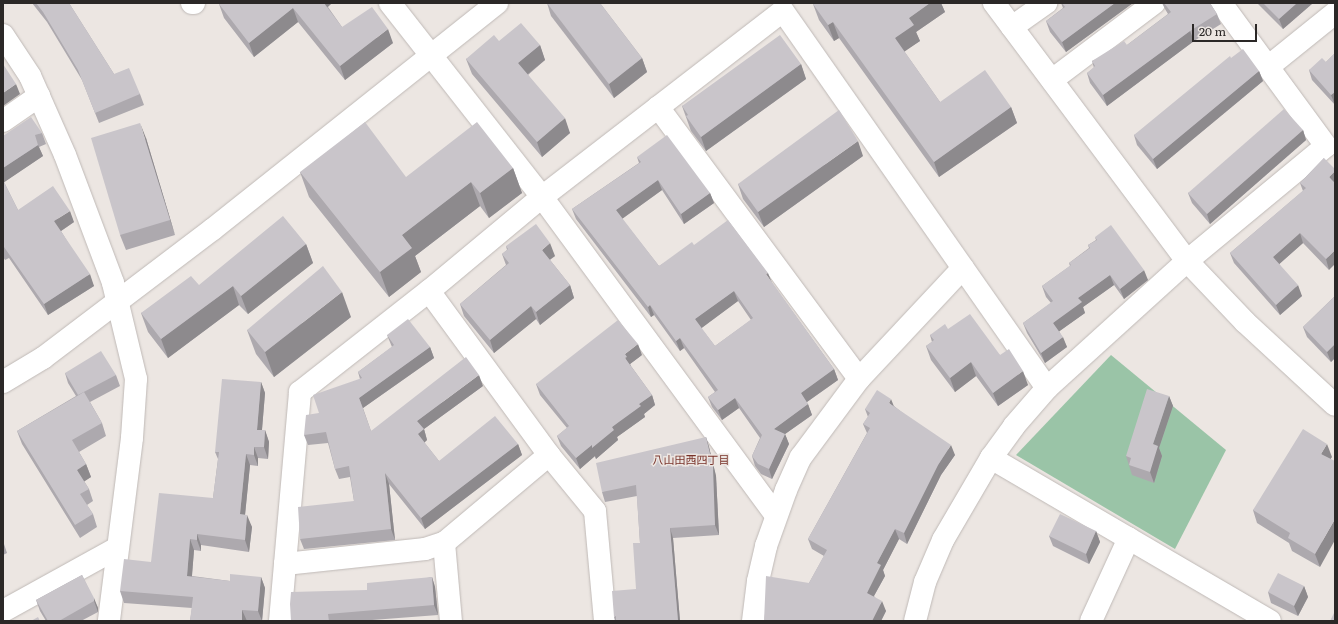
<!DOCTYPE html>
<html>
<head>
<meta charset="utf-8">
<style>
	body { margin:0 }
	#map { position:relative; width:1338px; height:624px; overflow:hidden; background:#ece6e2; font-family:Literata,"Noto Sans JP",serif }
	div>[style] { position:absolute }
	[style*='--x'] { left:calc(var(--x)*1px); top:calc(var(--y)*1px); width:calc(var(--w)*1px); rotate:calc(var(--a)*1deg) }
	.green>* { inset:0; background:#9ac4a7 }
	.roads { filter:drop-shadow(0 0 1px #bfb9b6) drop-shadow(0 0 1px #bfb9b6) }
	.minor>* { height:22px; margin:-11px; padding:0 11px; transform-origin:11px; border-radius:11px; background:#fff }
	.wall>* { inset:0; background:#ada9ae }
	.shaded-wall>* { inset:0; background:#8d8a8d }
	.building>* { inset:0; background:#c9c5ca }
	span { translate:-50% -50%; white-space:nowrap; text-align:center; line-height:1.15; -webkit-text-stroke:3px #ece6e2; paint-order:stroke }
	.neighbourhood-label { font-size:11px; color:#79332a }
	.frame { position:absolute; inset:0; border:4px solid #2b2827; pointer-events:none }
	.scale { position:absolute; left:1192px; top:24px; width:65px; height:18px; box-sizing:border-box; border:2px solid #2b2827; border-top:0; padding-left:5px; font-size:12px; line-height:14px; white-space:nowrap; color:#2b2827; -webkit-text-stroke:3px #ece6e2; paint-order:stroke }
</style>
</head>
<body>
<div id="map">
	<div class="green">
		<i style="clip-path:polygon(1111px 355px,1226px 450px,1175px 549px,1016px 455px)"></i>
	</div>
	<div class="roads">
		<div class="minor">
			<i style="--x:192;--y:3;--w:2;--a:0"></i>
			<i style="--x:390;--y:3;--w:246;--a:51.9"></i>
			<i style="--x:542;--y:197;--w:395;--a:53.7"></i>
			<i style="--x:994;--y:3;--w:322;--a:53.2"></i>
			<i style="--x:1187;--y:261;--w:84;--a:46.4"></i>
			<i style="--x:1245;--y:322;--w:122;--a:42.7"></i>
			<i style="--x:1012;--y:27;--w:42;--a:-35.2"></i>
			<i style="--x:3;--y:35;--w:49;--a:56.6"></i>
			<i style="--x:30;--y:76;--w:86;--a:66.1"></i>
			<i style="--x:65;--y:155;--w:137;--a:69.4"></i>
			<i style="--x:113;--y:283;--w:99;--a:76.5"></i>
			<i style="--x:136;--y:379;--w:59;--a:93.9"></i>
			<i style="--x:132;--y:438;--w:184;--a:97.2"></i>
			<i style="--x:1268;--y:67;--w:86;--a:-38.9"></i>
			<i style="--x:1052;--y:80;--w:128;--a:-37"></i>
			<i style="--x:658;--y:107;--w:338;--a:53.5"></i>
			<i style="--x:3;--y:121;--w:44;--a:-34.8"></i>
			<i style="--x:3;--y:382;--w:47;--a:-31"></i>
			<i style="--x:43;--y:358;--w:213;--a:-37.2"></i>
			<i style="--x:213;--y:229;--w:363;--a:-38.5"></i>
			<i style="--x:991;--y:458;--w:323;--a:30.3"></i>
			<i style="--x:444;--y:543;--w:78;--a:84.9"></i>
			<i style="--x:285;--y:564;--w:173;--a:-85"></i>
			<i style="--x:300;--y:392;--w:164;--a:-38.1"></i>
			<i style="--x:3;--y:611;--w:130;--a:-28.9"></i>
			<i style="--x:280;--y:621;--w:57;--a:-85"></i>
			<i style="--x:285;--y:564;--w:141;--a:-6.1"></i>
			<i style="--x:425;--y:549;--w:20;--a:-18"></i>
			<i style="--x:444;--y:543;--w:137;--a:-40"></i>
			<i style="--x:605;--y:621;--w:110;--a:-95.2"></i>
			<i style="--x:595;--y:511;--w:72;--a:-129.4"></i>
			<i style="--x:549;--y:455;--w:203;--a:-126.2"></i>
			<i style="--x:429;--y:291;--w:147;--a:-39.8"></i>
			<i style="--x:542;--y:197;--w:304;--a:-37.7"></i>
			<i style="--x:783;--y:11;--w:460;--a:55"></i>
			<i style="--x:753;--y:621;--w:40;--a:-82.9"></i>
			<i style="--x:758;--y:581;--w:36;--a:-77"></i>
			<i style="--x:766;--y:546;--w:59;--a:-70.3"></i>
			<i style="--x:786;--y:490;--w:36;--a:-66"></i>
			<i style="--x:801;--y:457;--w:97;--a:-53.4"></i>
			<i style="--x:859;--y:379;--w:152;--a:-46.9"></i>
			<i style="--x:915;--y:621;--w:40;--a:-75.6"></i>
			<i style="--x:925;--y:582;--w:46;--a:-66.8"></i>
			<i style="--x:943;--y:540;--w:95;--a:-59.7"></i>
			<i style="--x:991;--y:458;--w:39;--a:-54"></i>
			<i style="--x:1014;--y:426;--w:50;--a:-49"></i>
			<i style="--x:1047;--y:388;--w:189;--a:-42.2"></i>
			<i style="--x:1187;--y:261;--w:180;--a:-39.6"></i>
			<i style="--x:1326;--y:146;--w:177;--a:-126.3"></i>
			<i style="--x:1091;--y:621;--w:91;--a:-65.4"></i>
		</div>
	</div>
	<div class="wall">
		<i style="clip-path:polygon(32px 3px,69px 3px,114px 74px,140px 94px,144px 105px,99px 123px,82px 80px,47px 22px)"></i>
		<i style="clip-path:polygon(220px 3px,332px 3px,328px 7px,342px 27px,393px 43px,345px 80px,298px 22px,254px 57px,224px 18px,219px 4px)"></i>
		<i style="clip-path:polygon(547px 3px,600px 3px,642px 58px,647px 72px,614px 98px,551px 16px)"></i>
		<i style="clip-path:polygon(814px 3px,941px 3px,945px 12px,916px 32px,920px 41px,904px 51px,940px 102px,1011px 107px,1017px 123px,939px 177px,839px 38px,834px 41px,819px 20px,813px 4px)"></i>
		<i style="clip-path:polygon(1061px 3px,1133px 3px,1066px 52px,1050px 32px,1046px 21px,1063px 8px)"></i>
		<i style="clip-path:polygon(1162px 3px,1210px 3px,1217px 14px,1221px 24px,1194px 41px,1107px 106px,1090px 83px,1087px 73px,1094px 68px,1092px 61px,1127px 45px,1168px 14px,1165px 9px)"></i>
		<i style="clip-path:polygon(1257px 3px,1313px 3px,1283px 29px)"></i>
		<i style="clip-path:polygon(499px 41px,540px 45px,545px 60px,528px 75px,570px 133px,542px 157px,472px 74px,466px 59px)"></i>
		<i style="clip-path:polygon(1335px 53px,1335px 105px,1312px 80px,1309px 70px,1326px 62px)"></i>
		<i style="clip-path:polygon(801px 64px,806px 79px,706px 151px,691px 131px,682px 106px)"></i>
		<i style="clip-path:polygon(1259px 71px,1263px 81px,1157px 169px,1137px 145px,1134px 135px)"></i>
		<i style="clip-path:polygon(1303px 130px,1306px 140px,1210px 224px,1192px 203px,1188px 193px)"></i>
		<i style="clip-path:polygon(42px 133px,46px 144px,39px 147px,43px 156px,4px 182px,18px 210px,74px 222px,61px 231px,94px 286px,48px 315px,9px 258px,5px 260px,3px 257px,3px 136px)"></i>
		<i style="clip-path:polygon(146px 138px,175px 235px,126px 250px,120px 235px)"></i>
		<i style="clip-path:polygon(863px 156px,764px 227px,743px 199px,738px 184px)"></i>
		<i style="clip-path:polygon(evenodd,637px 157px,710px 193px,714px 203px,684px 224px,662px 190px,622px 219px,659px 266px,694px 245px,772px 283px,834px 369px,838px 380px,807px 402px,812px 415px,785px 434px,789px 444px,772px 479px,761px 474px,755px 466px,752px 456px,760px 438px,739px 408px,722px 420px,712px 407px,708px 397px,715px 392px,684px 348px,680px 351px,654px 315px,651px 317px,576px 219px,572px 209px,639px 163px,637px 157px,738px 301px,751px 320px,715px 346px,701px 328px,738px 301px)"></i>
		<i style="clip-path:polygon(1324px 158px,1329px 270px,1303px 243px,1279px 264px,1302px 296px,1280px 315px,1234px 263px,1230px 253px,1303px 191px,1300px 183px)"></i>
		<i style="clip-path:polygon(513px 168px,522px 193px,489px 218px,480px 206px,415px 256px,421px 272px,389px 297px,309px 197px,300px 172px,406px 177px)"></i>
		<i style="clip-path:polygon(1095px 237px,1148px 280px,1124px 299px,1114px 285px,1083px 307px,1085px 313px,1059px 331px,1067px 347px,1045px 363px,1027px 333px,1023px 323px,1051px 303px,1046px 297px,1042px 286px,1070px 266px,1069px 263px,1089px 248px,1088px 245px,1096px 240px)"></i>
		<i style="clip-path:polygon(306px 244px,313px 263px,248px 314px,239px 305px,168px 358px,148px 332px,141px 313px)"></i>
		<i style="clip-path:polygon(506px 246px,555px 256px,550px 260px,570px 285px,574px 298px,540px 325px,536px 319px,494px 353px,464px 316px,460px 304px,506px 265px,502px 254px,507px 250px)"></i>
		<i style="clip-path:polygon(1335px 296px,1335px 358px,1331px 362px,1307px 337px,1303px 327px)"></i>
		<i style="clip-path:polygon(351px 317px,274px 377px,256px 354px,247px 330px)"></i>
		<i style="clip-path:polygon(948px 329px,1000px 355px,1028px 385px,998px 406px,976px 376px,955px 392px,931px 360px,926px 346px,932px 342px,930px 335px)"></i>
		<i style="clip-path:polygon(387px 335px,430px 347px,434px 358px,363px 408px,371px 431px,483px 386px,424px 429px,427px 440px,424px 442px,439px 461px,518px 444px,522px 455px,425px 529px,389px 484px,395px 540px,304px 549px,300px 539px,354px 501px,350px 477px,339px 479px,335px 469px,328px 443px,308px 445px,304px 435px,319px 413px,360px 379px,358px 372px,392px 347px)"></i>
		<i style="clip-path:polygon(642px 355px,630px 364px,631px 366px,652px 395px,655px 405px,644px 414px,645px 417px,617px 437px,618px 440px,596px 459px,595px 456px,580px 469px,561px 446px,557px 436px,567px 428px,540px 395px,536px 384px)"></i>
		<i style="clip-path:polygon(65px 373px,116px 375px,120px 386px,90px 402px,102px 423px,106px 436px,79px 452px,86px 464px,91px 477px,84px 481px,89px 489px,93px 501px,87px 505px,93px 514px,97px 527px,80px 538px,22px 444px,17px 431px,76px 396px,68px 383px)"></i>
		<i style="clip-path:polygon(261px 382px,265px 393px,262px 430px,265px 430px,269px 442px,268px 459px,258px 458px,258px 466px,250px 465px,245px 515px,252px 527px,249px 552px,201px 545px,201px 551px,194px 550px,192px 576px,230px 581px,261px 577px,265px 588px,262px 621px,190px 621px,192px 608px,124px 603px,120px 591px,151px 562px,213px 498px,218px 459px,215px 452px)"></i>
		<i style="clip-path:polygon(1169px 396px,1173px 406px,1159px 448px,1162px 456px,1154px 483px,1132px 475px,1126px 456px)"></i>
		<i style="clip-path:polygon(894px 406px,955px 455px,941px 475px,907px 544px,899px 539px,883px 570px,885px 576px,874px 596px,886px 611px,881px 621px,764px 621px,809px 583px,824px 556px,812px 549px,808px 539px,867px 433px,863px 424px,868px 417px,865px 409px)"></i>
		<i style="clip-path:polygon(706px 437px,709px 447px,716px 476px,719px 535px,673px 538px,680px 621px,615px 621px,614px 617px,636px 589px,640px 543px,637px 496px,605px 502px,602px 492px)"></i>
		<i style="clip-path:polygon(1332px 457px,1330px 459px,1320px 567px,1292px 551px,1289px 543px,1257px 523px,1253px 510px)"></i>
		<i style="clip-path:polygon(1096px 531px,1100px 542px,1089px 564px,1053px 546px,1049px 536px)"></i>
		<i style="clip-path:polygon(3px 541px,7px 553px,3px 555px)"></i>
		<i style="clip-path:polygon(82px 575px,98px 608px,98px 612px,81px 621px,46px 621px,40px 611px,36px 600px)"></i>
		<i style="clip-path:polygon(432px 577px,435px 587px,438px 615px,359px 621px,291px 621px,367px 590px)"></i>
		<i style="clip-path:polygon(1304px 586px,1308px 597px,1298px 616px,1271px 603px,1268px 592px)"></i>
	</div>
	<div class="shaded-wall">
		<i style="clip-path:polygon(322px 3px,332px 3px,324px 10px)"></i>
		<i style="clip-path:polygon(930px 3px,941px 3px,945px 12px,916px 32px,920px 41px,901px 54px,895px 38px,909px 18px)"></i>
		<i style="clip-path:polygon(1115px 3px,1133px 3px,1066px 52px,1062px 42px)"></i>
		<i style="clip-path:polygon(1297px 3px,1313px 3px,1283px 29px,1279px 19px)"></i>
		<i style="clip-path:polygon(293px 8px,298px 22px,254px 57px,249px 43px)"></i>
		<i style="clip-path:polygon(833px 22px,839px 38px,834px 41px,828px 25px)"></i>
		<i style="clip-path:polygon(388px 29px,393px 43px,345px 80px,340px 66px)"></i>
		<i style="clip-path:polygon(1190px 31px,1194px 41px,1107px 106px,1103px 95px)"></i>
		<i style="clip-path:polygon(540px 45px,545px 60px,523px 78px,518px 63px)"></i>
		<i style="clip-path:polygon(642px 58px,647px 72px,614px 98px,609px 84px)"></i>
		<i style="clip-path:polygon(801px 64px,806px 79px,706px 151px,701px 137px)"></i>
		<i style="clip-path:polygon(1259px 71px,1263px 81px,1157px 169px,1153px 159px)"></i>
		<i style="clip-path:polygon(16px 84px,20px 94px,3px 106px,3px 93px)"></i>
		<i style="clip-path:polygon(1335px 92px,1335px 105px,1331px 95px)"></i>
		<i style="clip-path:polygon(1011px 107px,1017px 123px,939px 177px,934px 162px)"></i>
		<i style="clip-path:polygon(565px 118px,570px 133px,542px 157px,537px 142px)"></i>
		<i style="clip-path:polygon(140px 123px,146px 138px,175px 235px,170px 220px)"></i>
		<i style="clip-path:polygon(1303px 130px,1306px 140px,1210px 224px,1207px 214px)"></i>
		<i style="clip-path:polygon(858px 141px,863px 156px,764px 227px,758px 212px)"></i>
		<i style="clip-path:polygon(38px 145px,43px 156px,3px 183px,3px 168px)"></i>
		<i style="clip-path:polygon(513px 168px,522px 193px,489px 218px,480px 193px)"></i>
		<i style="clip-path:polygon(1335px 171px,1335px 185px,1329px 177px)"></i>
		<i style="clip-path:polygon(658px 180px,662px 190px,619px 221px,616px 210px)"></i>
		<i style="clip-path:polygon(471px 182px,480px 206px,415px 256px,421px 272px,389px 297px,380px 272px,402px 235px)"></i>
		<i style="clip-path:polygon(710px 193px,714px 203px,684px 224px,681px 214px)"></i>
		<i style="clip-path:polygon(70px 211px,74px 222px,58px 233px,54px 221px)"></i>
		<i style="clip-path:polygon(1300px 233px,1303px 243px,1276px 267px,1273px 257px)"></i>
		<i style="clip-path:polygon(550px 243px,555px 256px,546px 262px,542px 250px)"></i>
		<i style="clip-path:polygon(306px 244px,313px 263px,248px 314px,241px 296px)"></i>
		<i style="clip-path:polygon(1335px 250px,1335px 264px,1329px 270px,1326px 259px)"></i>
		<i style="clip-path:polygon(1144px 270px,1148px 280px,1124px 299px,1120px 289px)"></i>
		<i style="clip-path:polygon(768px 273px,772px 283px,766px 274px)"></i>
		<i style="clip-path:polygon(90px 274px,94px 286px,48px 315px,44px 304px)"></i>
		<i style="clip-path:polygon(1110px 275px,1114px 285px,1083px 307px,1085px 313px,1057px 333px,1053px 323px,1078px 298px)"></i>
		<i style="clip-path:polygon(570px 285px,574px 298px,540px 325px,536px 312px)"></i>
		<i style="clip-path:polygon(1298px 285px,1302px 296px,1280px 315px,1276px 305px)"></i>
		<i style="clip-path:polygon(233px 286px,239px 305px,168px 358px,161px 339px)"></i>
		<i style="clip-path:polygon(734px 291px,738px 301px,699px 330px,695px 319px)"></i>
		<i style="clip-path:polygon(342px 292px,351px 317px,274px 377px,265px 352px)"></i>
		<i style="clip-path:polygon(650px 305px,654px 315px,651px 317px,648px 307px)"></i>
		<i style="clip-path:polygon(531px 306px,536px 319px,494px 353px,490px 340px)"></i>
		<i style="clip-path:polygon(1063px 337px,1067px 347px,1045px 363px,1041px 353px)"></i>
		<i style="clip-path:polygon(680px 338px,684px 348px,680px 351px,676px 341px)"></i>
		<i style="clip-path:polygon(638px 344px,642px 355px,630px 364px,631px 367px,625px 358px,625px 354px)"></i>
		<i style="clip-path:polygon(1335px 344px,1335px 358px,1331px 362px,1327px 352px)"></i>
		<i style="clip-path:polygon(430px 347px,434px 358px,363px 408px,359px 398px)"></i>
		<i style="clip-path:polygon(971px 362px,976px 376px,955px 392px,950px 378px)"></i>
		<i style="clip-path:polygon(834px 369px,838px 380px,804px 404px,801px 393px)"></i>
		<i style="clip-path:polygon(1023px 371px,1028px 385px,998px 406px,993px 393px)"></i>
		<i style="clip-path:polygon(479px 375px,483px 386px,424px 429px,427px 440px,422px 445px,418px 434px,417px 421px)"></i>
		<i style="clip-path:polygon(261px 382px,265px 393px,261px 441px,257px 430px)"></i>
		<i style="clip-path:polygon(652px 395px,655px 405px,644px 414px,645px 417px,617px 437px,618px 440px,596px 459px,595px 456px,580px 469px,576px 458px,639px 404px)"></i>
		<i style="clip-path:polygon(1169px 396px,1173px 406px,1159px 448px,1162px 456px,1154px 483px,1150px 472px,1153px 444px)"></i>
		<i style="clip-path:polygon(735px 398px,739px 408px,722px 420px,718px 410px)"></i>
		<i style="clip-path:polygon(891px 399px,895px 409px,889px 403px)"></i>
		<i style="clip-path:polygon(808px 404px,812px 415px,778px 439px,774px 429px)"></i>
		<i style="clip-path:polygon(265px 430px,269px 442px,268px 459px,264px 447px)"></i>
		<i style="clip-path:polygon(785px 434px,789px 444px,772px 479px,769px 469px)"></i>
		<i style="clip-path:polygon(706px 437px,709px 447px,716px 476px,719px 535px,715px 525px)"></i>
		<i style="clip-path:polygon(518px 444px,522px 455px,425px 529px,421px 518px)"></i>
		<i style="clip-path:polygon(1327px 444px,1332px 457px,1326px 466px,1321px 454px)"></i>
		<i style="clip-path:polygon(951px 445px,955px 455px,941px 475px,907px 544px,904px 533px,938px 465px)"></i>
		<i style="clip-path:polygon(254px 447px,258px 458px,258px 466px,254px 455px)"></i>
		<i style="clip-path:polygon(246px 454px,250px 465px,244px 525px,240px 514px)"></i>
		<i style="clip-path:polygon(86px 464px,91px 477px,82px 483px,77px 470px)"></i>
		<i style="clip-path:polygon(385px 473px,389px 484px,395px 540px,391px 529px)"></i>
		<i style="clip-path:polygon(247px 515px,252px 527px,249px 552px,245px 540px)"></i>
		<i style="clip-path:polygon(1335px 519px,1335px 540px,1320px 567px,1315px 554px)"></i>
		<i style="clip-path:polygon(670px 528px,673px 538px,680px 621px,678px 621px)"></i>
		<i style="clip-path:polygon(895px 529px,899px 539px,883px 570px,885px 576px,870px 603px,867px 593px,877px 563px)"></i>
		<i style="clip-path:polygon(1096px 531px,1100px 542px,1089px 564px,1086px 554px)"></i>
		<i style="clip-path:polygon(197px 534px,201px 545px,201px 551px,197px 540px)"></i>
		<i style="clip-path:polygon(190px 539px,194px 550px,191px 587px,187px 576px)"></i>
		<i style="clip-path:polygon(261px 577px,265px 588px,262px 621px,258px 611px)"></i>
		<i style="clip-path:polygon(432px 577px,435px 587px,438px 615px,434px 605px)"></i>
		<i style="clip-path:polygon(1304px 586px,1308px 597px,1298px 616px,1294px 606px)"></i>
		<i style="clip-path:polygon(94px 598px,98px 608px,98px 612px,94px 601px)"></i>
		<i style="clip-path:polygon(882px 601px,886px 611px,881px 621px,872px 621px)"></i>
		<i style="clip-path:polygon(242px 610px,247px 621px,242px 621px)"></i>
	</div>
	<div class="building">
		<i style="clip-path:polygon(36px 3px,69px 3px,114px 74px,129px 68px,140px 94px,95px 113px,78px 70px,43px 12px)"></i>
		<i style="clip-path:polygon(220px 3px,324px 3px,342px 27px,372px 7px,388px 29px,340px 66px,293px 8px,249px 43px,219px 4px)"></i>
		<i style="clip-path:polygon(547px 3px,600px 3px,642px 58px,609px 84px)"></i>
		<i style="clip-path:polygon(814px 3px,930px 3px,909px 18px,914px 25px,895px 38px,940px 102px,985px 70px,1011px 107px,934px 162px,833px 22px,828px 25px,813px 4px)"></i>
		<i style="clip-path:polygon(1062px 3px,1115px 3px,1062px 42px,1046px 21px,1065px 7px)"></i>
		<i style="clip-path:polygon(1164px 3px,1210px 3px,1217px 14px,1190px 31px,1103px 95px,1087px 73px,1095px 66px,1092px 61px,1124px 41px,1127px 45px,1171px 12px)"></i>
		<i style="clip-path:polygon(1263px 3px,1297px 3px,1279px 19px)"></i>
		<i style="clip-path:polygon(521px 23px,540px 45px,518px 63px,565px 118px,537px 142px,466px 59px,494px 35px,499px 41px)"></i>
		<i style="clip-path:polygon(780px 35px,801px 64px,701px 137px,686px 116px,688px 115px,682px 106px)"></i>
		<i style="clip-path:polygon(1243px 49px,1259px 71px,1153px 159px,1134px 135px,1230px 56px,1231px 58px)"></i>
		<i style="clip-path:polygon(1335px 53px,1335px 92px,1331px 95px,1309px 70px,1322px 58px,1326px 62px)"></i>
		<i style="clip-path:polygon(3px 64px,16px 84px,3px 93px)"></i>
		<i style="clip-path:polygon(1284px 109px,1303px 130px,1207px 214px,1188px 193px)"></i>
		<i style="clip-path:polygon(839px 110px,858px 141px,758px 212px,738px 184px)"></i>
		<i style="clip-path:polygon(31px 117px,42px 133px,35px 135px,38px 145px,3px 168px,3px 136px)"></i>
		<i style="clip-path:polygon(365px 122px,406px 177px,477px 122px,513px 168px,480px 193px,471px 182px,402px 235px,412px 248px,380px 272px,300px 172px)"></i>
		<i style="clip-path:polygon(140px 123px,170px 220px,120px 235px,91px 138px)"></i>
		<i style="clip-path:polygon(evenodd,667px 135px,710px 193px,681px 214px,658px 180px,616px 210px,659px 266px,692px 242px,694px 245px,728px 220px,768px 273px,766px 274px,834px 369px,801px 393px,808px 404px,774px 429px,785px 434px,769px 469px,758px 464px,752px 456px,762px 435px,735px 398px,718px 410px,708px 397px,718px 390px,680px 338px,676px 341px,650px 305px,648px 307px,572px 209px,641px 162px,637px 157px,667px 135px,734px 291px,753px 318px,715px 346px,695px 319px,734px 291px)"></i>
		<i style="clip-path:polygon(1324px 158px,1335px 169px,1335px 171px,1329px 177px,1335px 183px,1335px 250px,1326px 259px,1300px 233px,1273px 257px,1298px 285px,1276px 305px,1230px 253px,1306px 188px,1300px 183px)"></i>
		<i style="clip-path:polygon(3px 180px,18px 210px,53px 186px,70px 211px,54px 221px,90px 274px,44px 304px,4px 247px,3px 247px)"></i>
		<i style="clip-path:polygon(283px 216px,306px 244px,241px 296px,233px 286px,161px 339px,141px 313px,191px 276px,199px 285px)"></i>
		<i style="clip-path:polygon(536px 224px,550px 243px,542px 250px,570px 285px,536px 312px,531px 306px,490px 340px,460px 304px,509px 263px,502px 254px,508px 249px,506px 246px)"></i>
		<i style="clip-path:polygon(1111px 225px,1144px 270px,1120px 289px,1110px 275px,1078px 298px,1082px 302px,1053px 323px,1063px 337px,1041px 353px,1023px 323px,1053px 301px,1042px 286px,1071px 265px,1069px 263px,1090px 248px,1088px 245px,1097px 240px,1095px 237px)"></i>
		<i style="clip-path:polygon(323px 266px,342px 292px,265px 352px,247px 330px)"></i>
		<i style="clip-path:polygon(1335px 296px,1335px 344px,1327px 352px,1303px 327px)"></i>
		<i style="clip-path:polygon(970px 314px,1000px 355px,1009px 349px,1023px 371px,993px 393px,971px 362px,950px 378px,926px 346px,934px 340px,930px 335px,945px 324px,948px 329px)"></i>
		<i style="clip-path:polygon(408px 319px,430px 347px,359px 398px,371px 431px,466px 357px,479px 375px,417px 421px,424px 429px,418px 434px,439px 461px,495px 416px,518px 444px,421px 518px,385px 473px,391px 529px,300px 539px,298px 507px,354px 501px,349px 466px,335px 469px,326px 432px,304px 435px,306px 415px,319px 413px,313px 395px,362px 378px,358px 372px,394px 345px,387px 335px)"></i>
		<i style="clip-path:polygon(618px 320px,638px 344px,625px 354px,627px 357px,625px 358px,652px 395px,639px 404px,641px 406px,612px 427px,614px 430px,592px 448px,592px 445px,576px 458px,557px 436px,569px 426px,536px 384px)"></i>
		<i style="clip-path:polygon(101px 351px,116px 375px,78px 395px,65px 373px)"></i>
		<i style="clip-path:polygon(222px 379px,261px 382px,257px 430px,265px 430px,264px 447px,254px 447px,254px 455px,246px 454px,240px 514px,247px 515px,245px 540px,197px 534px,197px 540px,190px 539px,187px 576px,230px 581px,230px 574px,261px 577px,258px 611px,242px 610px,242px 621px,190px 621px,193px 597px,120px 591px,124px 559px,151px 562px,159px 493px,213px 498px,219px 452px,215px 452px)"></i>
		<i style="clip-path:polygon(1147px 389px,1169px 396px,1153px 444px,1158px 446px,1150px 472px,1129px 465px,1131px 458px,1126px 456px)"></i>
		<i style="clip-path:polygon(877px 390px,891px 399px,889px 403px,951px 445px,938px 465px,904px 533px,895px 529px,877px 563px,881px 565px,867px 593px,882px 601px,872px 621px,764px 621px,766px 576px,809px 583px,827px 550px,808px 539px,870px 428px,863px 424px,870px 413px,865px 409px)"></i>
		<i style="clip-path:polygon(84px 392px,102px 423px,72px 440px,86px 464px,77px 470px,89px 489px,80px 494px,93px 514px,75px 525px,17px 431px)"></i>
		<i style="clip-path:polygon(1303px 429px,1327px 444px,1321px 454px,1335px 461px,1335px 519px,1315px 554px,1288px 538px,1290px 533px,1253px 510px)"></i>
		<i style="clip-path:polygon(706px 437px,713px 466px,715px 525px,670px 528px,678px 621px,616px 621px,616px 616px,614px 617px,612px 591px,636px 589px,633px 543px,640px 543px,636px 485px,602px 492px,596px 463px)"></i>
		<i style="clip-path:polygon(1060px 514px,1096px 531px,1086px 554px,1049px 536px)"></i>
		<i style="clip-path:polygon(1278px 573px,1304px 586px,1294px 606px,1268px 592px)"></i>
		<i style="clip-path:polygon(82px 575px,94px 598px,94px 601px,59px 621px,48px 621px,36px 600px)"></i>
		<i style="clip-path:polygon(432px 577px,434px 605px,328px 614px,329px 621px,291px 621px,290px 604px,291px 592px,367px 590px,367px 583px)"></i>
		<i style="clip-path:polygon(1335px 611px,1335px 621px,1330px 621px)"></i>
		<i style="clip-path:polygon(38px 617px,40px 621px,31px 621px)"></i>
	</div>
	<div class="neighbourhood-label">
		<span style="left:691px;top:459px">八山田西四丁目</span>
	</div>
	<div class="frame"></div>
	<div class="scale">20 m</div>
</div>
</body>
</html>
